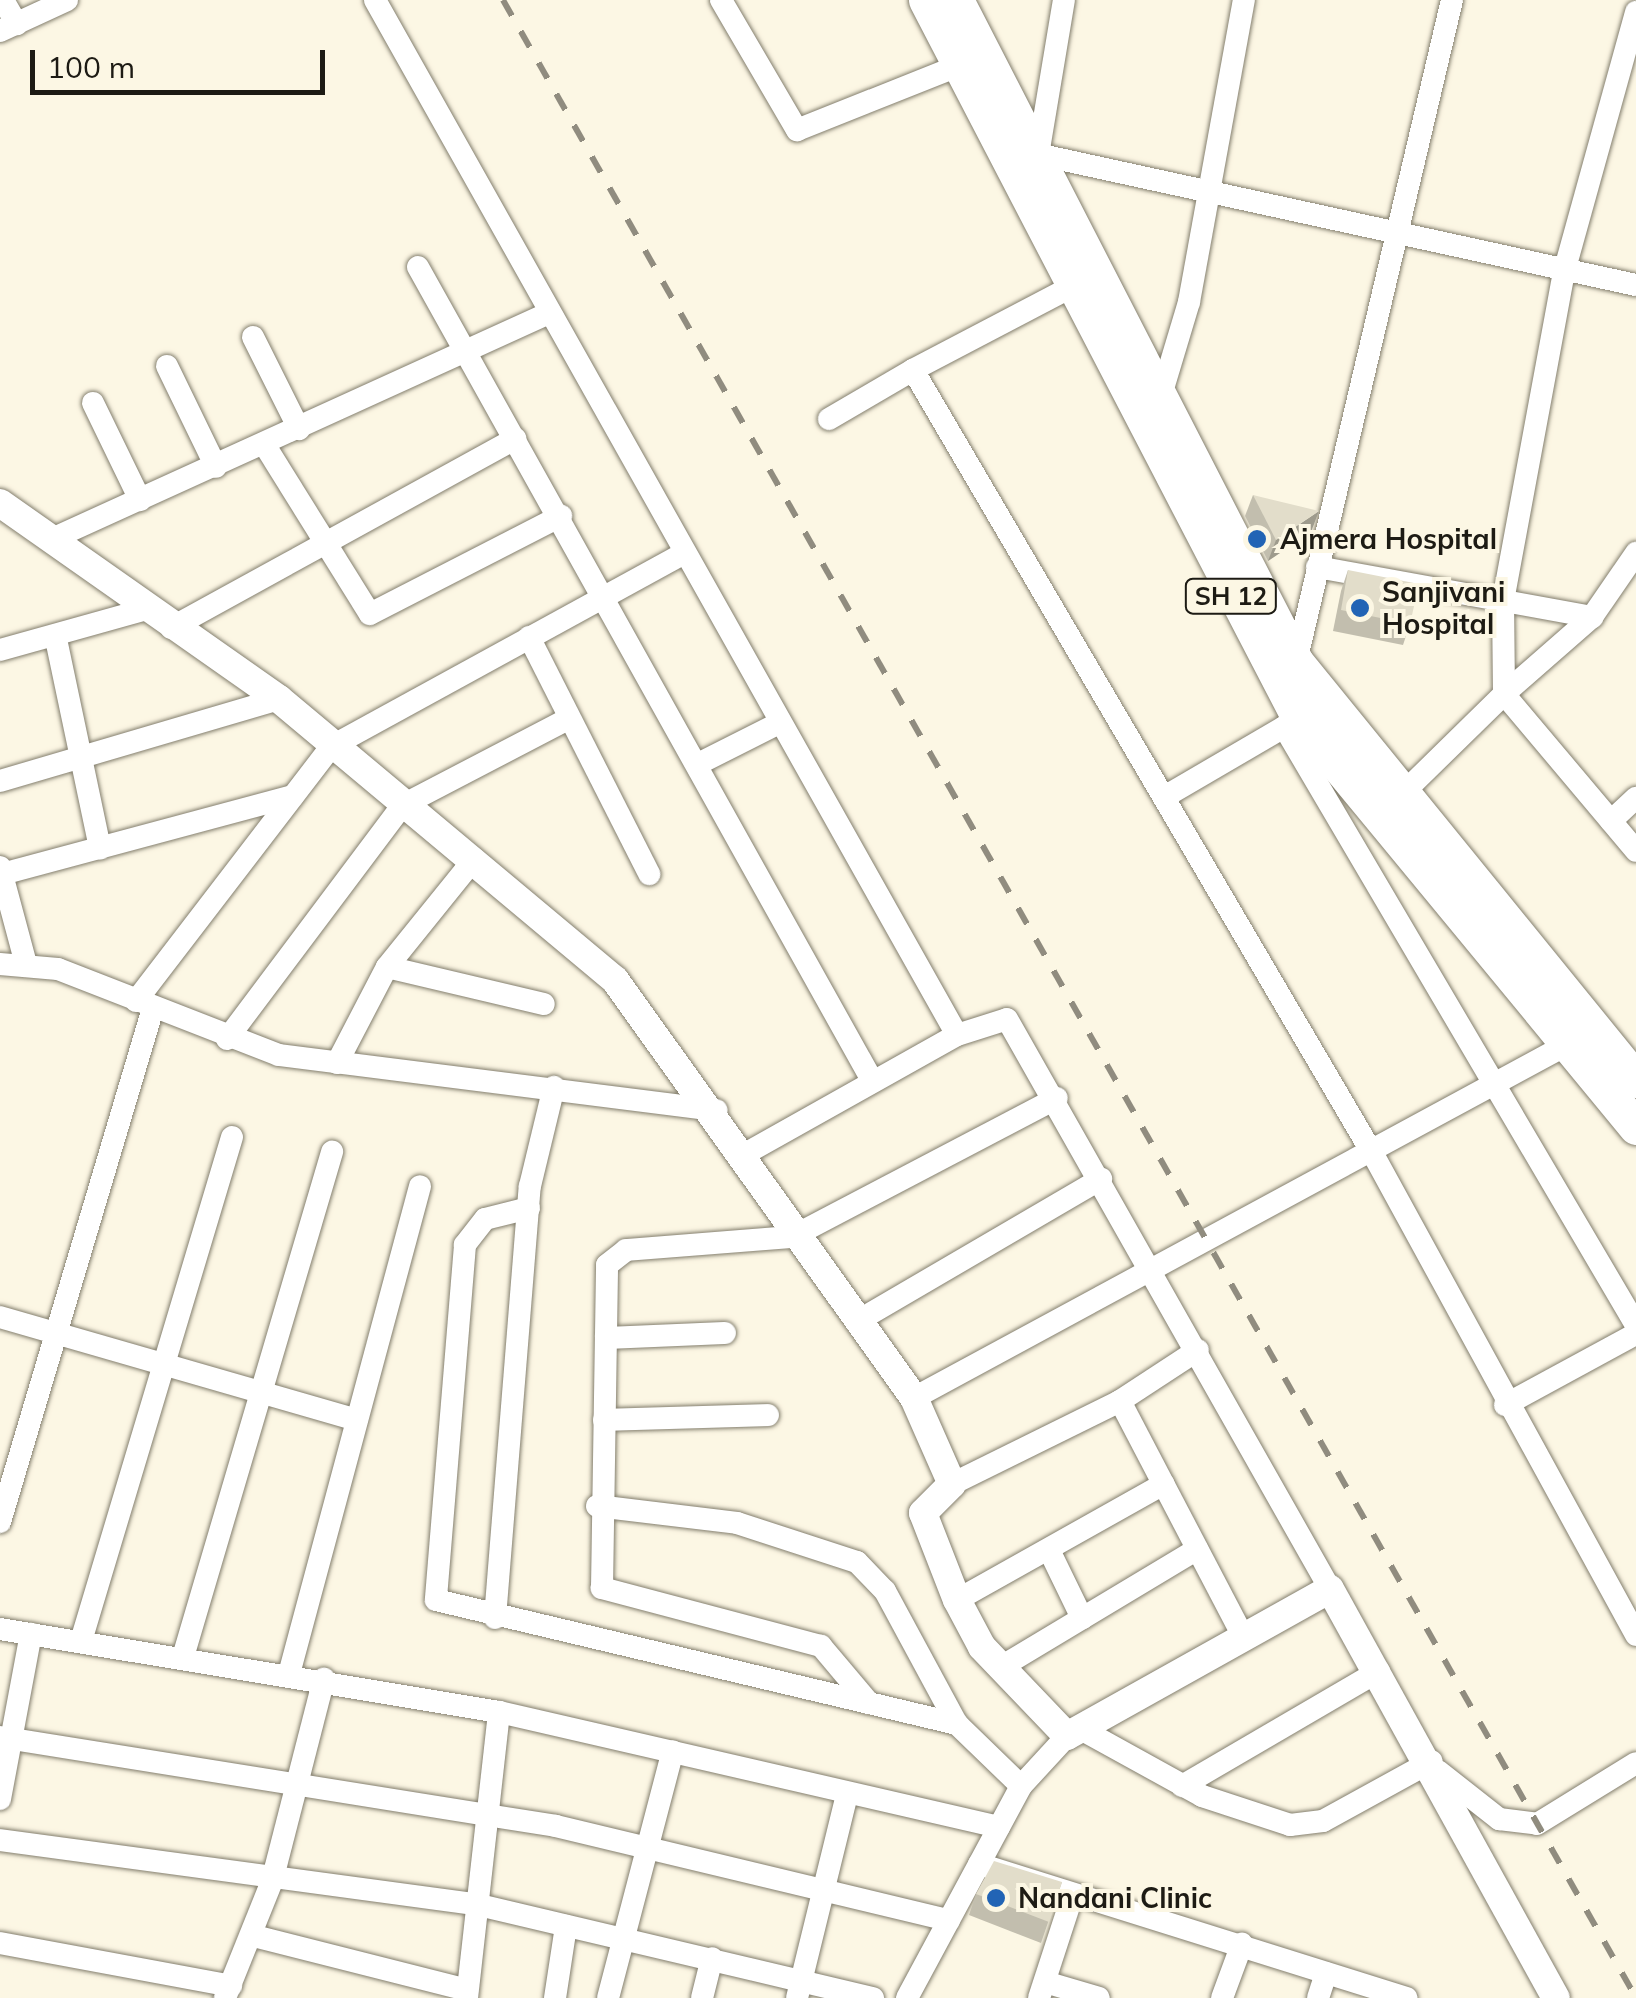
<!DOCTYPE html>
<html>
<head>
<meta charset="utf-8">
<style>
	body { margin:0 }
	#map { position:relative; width:1636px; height:1998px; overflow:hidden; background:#fcf7e4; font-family:Mulish,sans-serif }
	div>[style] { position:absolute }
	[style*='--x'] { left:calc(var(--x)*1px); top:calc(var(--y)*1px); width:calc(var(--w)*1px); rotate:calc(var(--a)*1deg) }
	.roads { filter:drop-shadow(0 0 2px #837e6d) drop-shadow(0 0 2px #837e6d) }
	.minor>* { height:22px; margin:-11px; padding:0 11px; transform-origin:11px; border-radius:11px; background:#fff }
	.tertiary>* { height:28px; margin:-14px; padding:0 14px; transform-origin:14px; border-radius:14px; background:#fff }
	.primary>* { height:35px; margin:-17.5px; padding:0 17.5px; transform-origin:17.5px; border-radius:17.5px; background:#fff }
	.rail>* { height:6px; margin-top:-3px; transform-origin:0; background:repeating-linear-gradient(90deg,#908c7f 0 18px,transparent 0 36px) }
	.wall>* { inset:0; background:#c2beae }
	.shaded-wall>* { inset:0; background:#9e9b8d }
	.building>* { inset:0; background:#e2ddca }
	.dots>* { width:28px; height:28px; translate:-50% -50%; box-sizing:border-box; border:5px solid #fcf7e4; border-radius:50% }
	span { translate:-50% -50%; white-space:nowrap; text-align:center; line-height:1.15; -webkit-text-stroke:8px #fcf7e4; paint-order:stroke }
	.shield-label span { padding:2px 8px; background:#fcf7e4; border:2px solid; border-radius:8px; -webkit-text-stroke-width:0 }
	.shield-label { font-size:25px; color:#1d1b14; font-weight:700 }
	.poi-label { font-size:28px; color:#1d1b14; font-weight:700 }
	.left { translate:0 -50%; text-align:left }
	.scale { position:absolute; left:30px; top:50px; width:295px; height:45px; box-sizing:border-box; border:5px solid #1d1b14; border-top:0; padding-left:12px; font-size:30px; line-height:35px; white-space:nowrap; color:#1d1b14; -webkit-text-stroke:8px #fcf7e4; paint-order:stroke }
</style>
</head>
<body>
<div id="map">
	<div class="roads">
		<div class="minor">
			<i style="--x:3;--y:0;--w:28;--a:60"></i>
			<i style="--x:375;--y:0;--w:1187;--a:60.65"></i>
			<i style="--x:721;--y:0;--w:151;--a:59.7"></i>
			<i style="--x:797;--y:130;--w:173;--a:-21.7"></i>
			<i style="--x:0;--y:31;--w:74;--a:-24.8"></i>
			<i style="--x:1032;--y:153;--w:618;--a:12.33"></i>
			<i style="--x:1038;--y:155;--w:157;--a:-80.5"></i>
			<i style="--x:418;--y:267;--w:933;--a:60.83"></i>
			<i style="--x:1071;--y:287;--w:178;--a:152.3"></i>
			<i style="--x:913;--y:370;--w:911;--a:59.61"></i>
			<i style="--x:1374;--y:1156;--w:546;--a:61.32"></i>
			<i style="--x:253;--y:337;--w:103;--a:63.4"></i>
			<i style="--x:167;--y:366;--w:112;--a:64.1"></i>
			<i style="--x:1159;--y:402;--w:104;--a:-73.3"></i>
			<i style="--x:1189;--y:302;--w:307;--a:-79.7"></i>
			<i style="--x:93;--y:403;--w:108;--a:64.1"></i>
			<i style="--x:829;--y:419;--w:97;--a:-30.3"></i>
			<i style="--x:264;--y:444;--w:200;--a:58.1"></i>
			<i style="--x:370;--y:614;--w:215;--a:-27.2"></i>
			<i style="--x:52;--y:539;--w:546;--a:-24.45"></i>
			<i style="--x:1317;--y:567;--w:280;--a:10.3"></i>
			<i style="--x:171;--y:628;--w:393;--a:-28.8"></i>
			<i style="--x:529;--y:637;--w:266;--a:63.1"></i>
			<i style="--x:56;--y:639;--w:214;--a:78.1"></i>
			<i style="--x:0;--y:650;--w:148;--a:-15.6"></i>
			<i style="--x:1296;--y:662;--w:680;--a:-76.74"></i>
			<i style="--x:1504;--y:694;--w:93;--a:-90.6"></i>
			<i style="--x:1503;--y:601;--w:335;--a:-79.5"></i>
			<i style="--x:1564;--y:272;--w:270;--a:-74.5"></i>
			<i style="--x:1504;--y:694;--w:117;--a:-41.2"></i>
			<i style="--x:1592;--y:617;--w:78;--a:-55.5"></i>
			<i style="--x:1284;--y:727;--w:694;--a:59.52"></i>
			<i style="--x:698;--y:764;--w:91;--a:-26.8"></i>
			<i style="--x:0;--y:781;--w:291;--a:-16.4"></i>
			<i style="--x:1166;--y:796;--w:151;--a:-30.3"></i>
			<i style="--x:1399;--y:797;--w:147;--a:-44.4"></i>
			<i style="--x:1504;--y:694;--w:205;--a:49.9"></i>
			<i style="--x:1611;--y:821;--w:34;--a:-43"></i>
			<i style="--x:0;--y:867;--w:100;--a:75"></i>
			<i style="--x:2;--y:874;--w:301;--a:-15"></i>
			<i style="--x:0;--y:964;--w:58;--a:4.9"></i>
			<i style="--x:58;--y:969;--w:237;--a:21.3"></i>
			<i style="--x:279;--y:1055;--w:441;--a:7.2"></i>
			<i style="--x:387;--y:967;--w:161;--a:13.3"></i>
			<i style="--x:136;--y:1001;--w:322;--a:-52.5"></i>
			<i style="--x:332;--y:746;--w:401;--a:-28.7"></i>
			<i style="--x:227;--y:1039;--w:293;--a:-53.1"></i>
			<i style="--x:403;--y:805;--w:186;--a:-27.5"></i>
			<i style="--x:337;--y:1063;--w:108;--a:-62.5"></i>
			<i style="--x:387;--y:967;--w:139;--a:-51.1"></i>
			<i style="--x:743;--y:1155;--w:245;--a:-29.3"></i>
			<i style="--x:957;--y:1035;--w:52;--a:-17.7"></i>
			<i style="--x:1007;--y:1019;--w:655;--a:60.46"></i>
			<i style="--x:529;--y:1208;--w:45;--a:166"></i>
			<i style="--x:485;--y:1219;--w:33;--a:128"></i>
			<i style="--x:465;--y:1245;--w:356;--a:94.7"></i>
			<i style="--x:436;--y:1600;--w:536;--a:13.39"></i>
			<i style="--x:957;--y:1724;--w:89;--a:44.1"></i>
			<i style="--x:0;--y:1317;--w:371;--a:16.1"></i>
			<i style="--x:856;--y:1322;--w:284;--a:-30.3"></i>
			<i style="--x:606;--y:1338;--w:119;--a:-2.4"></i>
			<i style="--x:914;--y:1398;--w:741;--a:-28.43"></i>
			<i style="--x:1120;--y:1401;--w:267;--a:62.4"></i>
			<i style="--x:1505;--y:1405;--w:149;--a:-28.5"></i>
			<i style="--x:604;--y:1420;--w:164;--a:-1.7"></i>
			<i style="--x:952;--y:1484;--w:187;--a:-26.3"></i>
			<i style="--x:1120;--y:1401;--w:93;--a:-33.2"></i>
			<i style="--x:597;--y:1506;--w:141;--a:6.9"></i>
			<i style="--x:737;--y:1523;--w:126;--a:18"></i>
			<i style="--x:857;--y:1562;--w:40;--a:46"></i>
			<i style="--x:885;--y:1591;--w:151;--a:61.6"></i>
			<i style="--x:0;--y:1522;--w:536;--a:-73.42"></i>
			<i style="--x:1049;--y:1550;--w:76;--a:64.1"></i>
			<i style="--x:957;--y:1600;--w:237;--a:-29.3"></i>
			<i style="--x:495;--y:1618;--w:433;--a:-85.4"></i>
			<i style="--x:530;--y:1186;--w:102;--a:-76.4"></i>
			<i style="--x:0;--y:1629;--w:506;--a:9.44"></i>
			<i style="--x:499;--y:1712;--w:513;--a:12.95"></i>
			<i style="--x:81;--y:1641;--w:526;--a:-73.32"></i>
			<i style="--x:183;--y:1657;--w:527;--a:-73.56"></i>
			<i style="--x:1001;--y:1667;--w:229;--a:-31"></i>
			<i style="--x:289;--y:1674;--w:505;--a:-74.97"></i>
			<i style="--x:869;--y:1703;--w:75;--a:-130.1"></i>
			<i style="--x:821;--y:1646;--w:227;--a:-165.2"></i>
			<i style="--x:602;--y:1588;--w:323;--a:-89.1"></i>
			<i style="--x:607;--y:1265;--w:24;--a:-38"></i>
			<i style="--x:626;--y:1250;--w:167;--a:-4.5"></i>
			<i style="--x:792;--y:1237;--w:299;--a:-27.7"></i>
			<i style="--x:1079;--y:1728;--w:141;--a:28.9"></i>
			<i style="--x:1202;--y:1796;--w:93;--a:18.2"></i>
			<i style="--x:1290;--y:1825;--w:33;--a:-7"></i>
			<i style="--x:1323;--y:1821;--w:124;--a:-28.8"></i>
			<i style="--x:0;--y:1737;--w:563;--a:9.09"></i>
			<i style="--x:556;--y:1826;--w:404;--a:13.5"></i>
			<i style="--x:1438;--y:1771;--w:78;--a:38.2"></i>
			<i style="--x:1499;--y:1819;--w:38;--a:7"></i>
			<i style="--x:1537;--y:1824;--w:116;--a:-31.6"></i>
			<i style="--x:1182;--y:1786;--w:228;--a:-30.3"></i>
			<i style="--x:0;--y:1799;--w:168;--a:-79.4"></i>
			<i style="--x:0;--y:1840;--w:483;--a:7.7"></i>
			<i style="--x:479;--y:1905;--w:405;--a:13.3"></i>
			<i style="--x:979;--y:1864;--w:448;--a:17.4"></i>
			<i style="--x:254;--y:1936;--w:220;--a:14.2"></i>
			<i style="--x:0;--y:1943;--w:235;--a:10.5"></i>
			<i style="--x:1045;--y:1982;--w:56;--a:16.5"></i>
			<i style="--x:225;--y:1998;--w:126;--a:-68.1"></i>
			<i style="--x:272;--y:1881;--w:209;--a:-75.6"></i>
			<i style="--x:467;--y:1998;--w:288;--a:-83.6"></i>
			<i style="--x:555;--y:1998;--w:73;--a:-81.3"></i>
			<i style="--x:608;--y:1998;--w:255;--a:-75.3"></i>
			<i style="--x:702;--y:1998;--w:41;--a:-76"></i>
			<i style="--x:797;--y:1998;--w:209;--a:-76.2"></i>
			<i style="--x:907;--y:1998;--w:241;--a:-61.7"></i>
			<i style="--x:1021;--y:1786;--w:68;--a:-47.4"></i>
			<i style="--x:1039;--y:1998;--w:109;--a:-71.9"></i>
			<i style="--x:1222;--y:1998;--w:58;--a:-69.7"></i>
			<i style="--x:1318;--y:1998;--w:26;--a:-72"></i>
		</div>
		<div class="tertiary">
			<i style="--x:0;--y:503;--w:341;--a:35.1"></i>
			<i style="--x:279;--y:699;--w:438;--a:39.9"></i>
			<i style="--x:615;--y:980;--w:514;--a:54.42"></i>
			<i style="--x:914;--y:1398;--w:94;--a:66.2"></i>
			<i style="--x:952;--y:1484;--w:41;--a:135"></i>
			<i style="--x:923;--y:1513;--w:93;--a:68.7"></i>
			<i style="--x:957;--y:1600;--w:53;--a:62"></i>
			<i style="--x:982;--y:1647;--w:123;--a:46.3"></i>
			<i style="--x:1067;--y:1736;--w:301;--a:-29.2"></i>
			<i style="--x:1330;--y:1589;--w:467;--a:61.1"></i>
		</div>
		<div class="primary">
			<i style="--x:926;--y:0;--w:809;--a:62.55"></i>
			<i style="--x:1299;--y:718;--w:530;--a:50.51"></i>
			<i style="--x:956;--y:0;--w:744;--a:62.82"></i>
			<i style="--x:1296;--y:662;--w:539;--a:50.88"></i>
		</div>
	</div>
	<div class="rail">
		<i style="--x:503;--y:0;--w:2297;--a:60.44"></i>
	</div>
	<div class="wall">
		<i style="clip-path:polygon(1253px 495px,1311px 532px,1268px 561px,1245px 516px)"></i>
		<i style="clip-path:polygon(1348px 570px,1410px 624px,1403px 645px,1333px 631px,1341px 591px)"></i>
		<i style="clip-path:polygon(1062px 1882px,1041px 1943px,969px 1915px,976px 1894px)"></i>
	</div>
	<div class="shaded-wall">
		<i style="clip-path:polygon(1319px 511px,1311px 532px,1268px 561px,1276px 540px)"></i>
	</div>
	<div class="building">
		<i style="clip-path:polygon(1253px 495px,1319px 511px,1276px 540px)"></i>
		<i style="clip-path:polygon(1348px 570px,1419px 584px,1410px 624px,1341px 610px)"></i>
		<i style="clip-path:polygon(994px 1861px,1062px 1882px,1049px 1922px,976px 1894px)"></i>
	</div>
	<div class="dots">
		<i style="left:1257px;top:539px;background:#2264b5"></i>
		<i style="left:1360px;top:608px;background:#2264b5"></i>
		<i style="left:996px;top:1898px;background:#2264b5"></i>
	</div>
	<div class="shield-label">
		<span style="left:1231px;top:596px">SH 12</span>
	</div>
	<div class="poi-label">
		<span class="left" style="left:1280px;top:539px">Ajmera Hospital</span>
		<span class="left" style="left:1382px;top:608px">Sanjivani<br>Hospital</span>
		<span class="left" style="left:1018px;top:1898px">Nandani Clinic</span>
	</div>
	<div class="scale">100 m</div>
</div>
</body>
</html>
